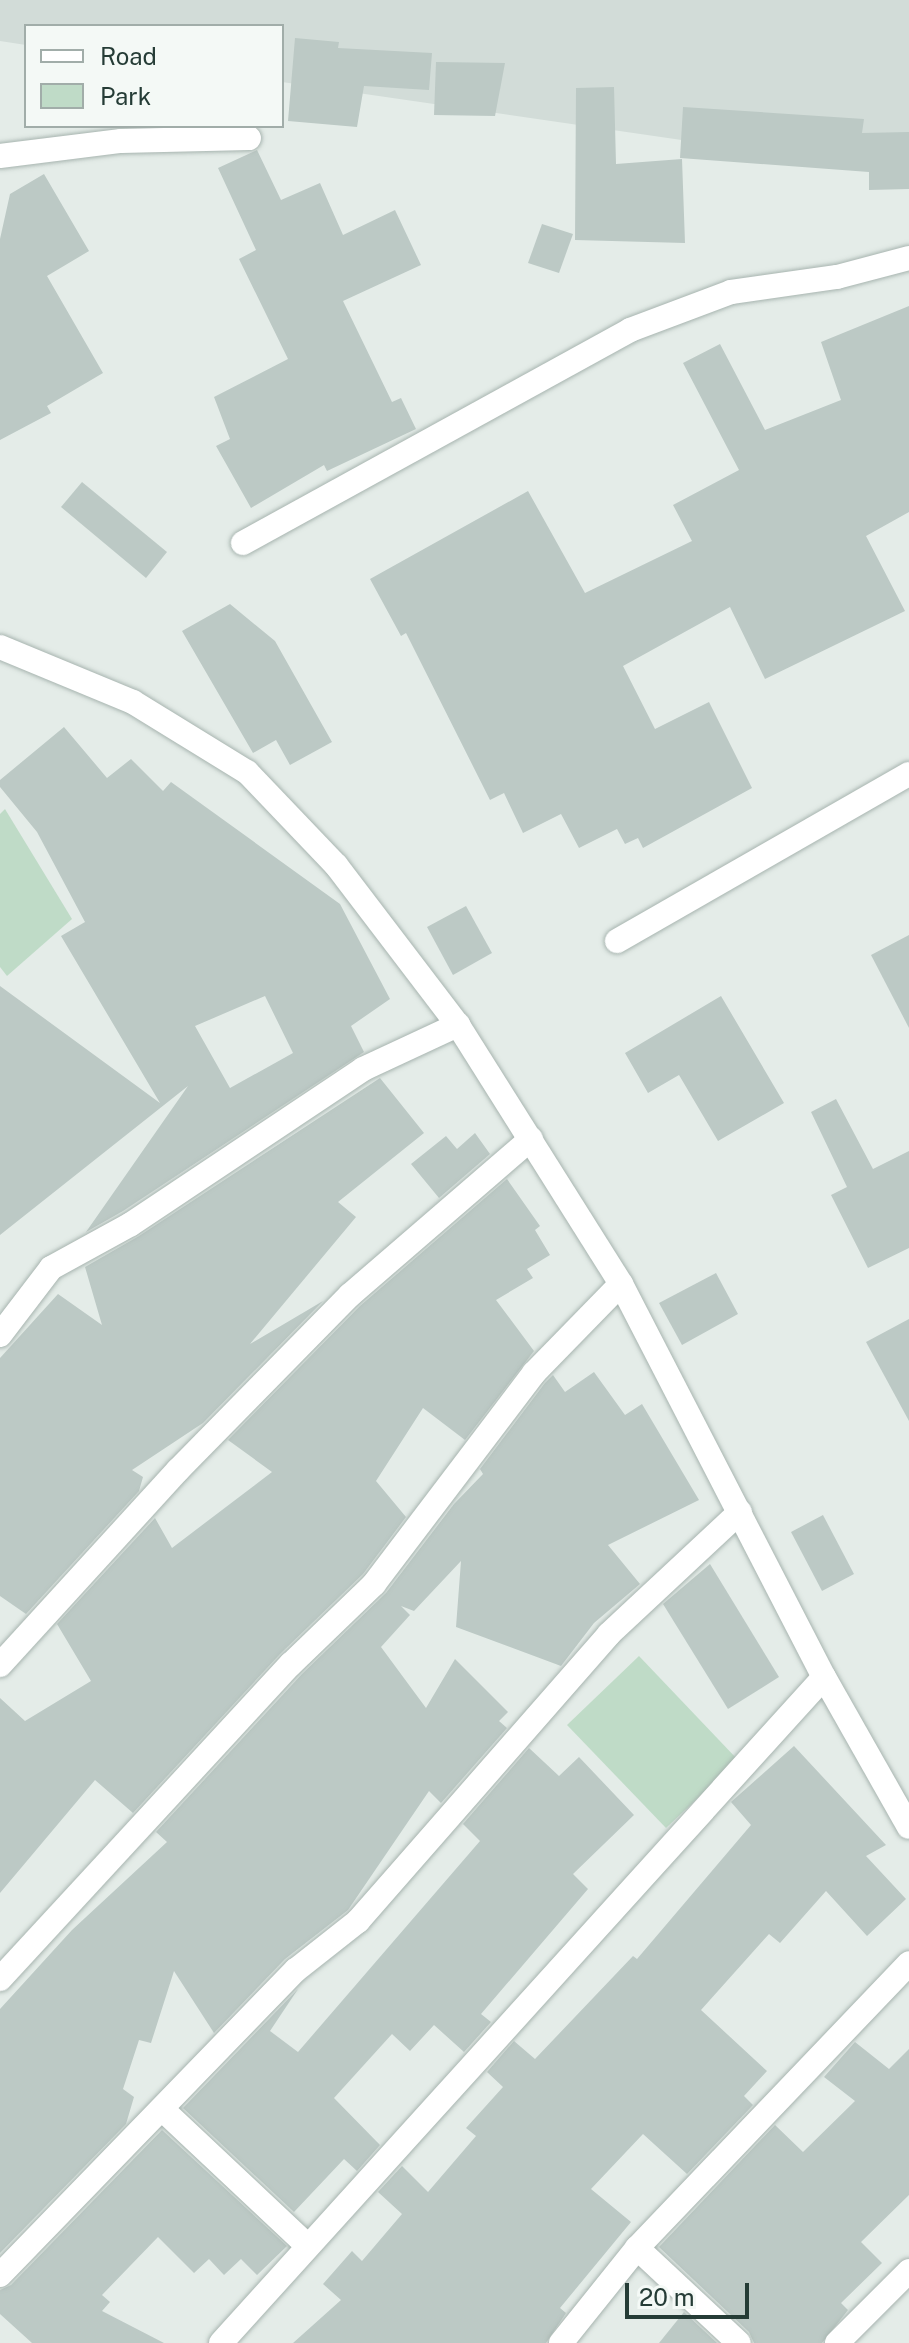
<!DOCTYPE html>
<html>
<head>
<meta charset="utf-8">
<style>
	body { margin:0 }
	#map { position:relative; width:909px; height:2343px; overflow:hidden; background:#e4ece8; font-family:"Public Sans",sans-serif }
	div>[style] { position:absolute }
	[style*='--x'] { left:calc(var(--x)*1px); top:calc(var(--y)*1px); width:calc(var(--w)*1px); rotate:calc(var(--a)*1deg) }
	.built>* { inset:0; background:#d2dcd8 }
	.green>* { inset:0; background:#bfdbc7 }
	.building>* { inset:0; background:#bcc9c5 }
	.roads { filter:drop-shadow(0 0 2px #a7b4af) drop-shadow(0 0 2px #a7b4af) }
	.minor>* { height:24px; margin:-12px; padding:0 12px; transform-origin:12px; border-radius:12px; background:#fff }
	.tertiary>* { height:24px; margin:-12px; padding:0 12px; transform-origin:12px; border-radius:12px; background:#fff }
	span { translate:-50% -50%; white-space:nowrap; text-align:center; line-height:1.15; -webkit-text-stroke:6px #f4f9f6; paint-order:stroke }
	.legend { position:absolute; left:24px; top:24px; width:260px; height:104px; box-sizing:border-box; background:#f4f9f6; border:2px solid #a1ada9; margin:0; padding:10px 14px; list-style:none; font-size:24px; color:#253c36 }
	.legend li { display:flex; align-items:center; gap:16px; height:40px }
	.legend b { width:40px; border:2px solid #a1ada9 }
	.scale { position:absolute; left:625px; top:2283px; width:124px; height:36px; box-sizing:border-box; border:4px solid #253c36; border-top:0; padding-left:10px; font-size:24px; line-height:28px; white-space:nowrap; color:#253c36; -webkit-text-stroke:6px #f4f9f6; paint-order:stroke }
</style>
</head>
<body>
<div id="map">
	<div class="built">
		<i style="clip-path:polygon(0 0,909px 0,909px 173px,282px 82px,282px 26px,26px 26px,26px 45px,0 41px)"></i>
	</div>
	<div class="green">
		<i style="clip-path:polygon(5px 809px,72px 919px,7px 976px,0 967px,0 814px)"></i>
		<i style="clip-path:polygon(639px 1656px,738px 1760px,666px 1828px,567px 1725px)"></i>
	</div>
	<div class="building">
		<i style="clip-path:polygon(295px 38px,339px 42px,338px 48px,432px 53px,429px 90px,364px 86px,357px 127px,288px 121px)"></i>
		<i style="clip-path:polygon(436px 62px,505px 63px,495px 116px,434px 115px)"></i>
		<i style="clip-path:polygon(614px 87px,616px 164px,682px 159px,685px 243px,575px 240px,576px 88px)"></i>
		<i style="clip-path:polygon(683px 107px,864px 119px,862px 133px,909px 132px,909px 189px,869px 190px,869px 172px,680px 158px)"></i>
		<i style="clip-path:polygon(257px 150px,281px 200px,320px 183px,343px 235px,395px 210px,421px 265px,343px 301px,392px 402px,401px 398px,416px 429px,327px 471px,324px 465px,251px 508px,216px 446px,230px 439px,214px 397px,288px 359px,239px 259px,256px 250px,218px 168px)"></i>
		<i style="clip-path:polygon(44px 174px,89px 251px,47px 276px,103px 373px,47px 406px,51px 413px,0 440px,0 239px,10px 194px)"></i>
		<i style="clip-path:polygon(542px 224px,573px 234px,559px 273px,528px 263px)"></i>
		<i style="clip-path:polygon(909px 306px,909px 512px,866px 536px,905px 611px,765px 679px,730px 607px,623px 666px,655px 729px,709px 702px,752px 788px,643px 848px,638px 838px,625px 844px,617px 829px,579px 848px,561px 814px,523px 833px,504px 793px,490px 800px,406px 633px,401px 636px,370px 579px,528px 491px,585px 593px,692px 541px,673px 505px,739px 470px,683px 363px,720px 344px,765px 430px,841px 400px,821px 342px)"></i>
		<i style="clip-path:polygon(82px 482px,167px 552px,146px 578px,61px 507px)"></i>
		<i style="clip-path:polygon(230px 604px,275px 641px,332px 742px,290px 765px,276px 740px,253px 753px,182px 631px)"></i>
		<i style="clip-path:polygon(evenodd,64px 727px,107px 778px,131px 759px,163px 791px,171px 782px,340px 904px,390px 999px,351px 1026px,364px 1052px,123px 1211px,86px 1232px,188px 1086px,0 1235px,0 986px,160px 1103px,61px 936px,85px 922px,37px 832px,0 787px,0 780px,64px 727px,265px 996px,293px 1053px,230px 1088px,195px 1026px,265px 996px)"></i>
		<i style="clip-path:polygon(466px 906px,492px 953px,453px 975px,427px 927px)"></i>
		<i style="clip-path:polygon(909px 935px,909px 1028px,871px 955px)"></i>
		<i style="clip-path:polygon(721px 996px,784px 1103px,718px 1141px,679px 1075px,648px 1093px,625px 1053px)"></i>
		<i style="clip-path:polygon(380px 1078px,424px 1133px,338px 1202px,356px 1217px,250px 1344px,323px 1301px,203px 1423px,132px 1470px,143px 1477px,139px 1491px,26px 1614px,0 1596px,0 1358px,58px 1294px,102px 1325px,85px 1267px,139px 1236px)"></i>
		<i style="clip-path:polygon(836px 1099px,873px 1169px,909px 1151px,909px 1248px,868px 1268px,831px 1195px,847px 1187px,811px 1112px)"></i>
		<i style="clip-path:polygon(475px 1133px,490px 1154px,439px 1198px,411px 1164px,446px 1136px,457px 1149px)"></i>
		<i style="clip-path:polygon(507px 1179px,540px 1226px,535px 1230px,550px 1255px,527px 1269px,533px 1278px,496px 1300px,534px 1351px,465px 1440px,423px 1408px,376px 1481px,406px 1517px,363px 1574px,280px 1654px,133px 1813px,95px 1780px,0 1893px,0 1698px,25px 1721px,91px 1681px,57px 1624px,155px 1518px,172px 1548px,272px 1472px,228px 1440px,360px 1306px)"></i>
		<i style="clip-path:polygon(716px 1273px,738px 1314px,682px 1345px,659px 1303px)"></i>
		<i style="clip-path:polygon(909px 1319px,909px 1421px,866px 1342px)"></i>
		<i style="clip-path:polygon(594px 1372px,625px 1415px,642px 1404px,699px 1500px,608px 1545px,640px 1584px,594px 1623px,561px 1666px,456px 1627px,461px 1561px,414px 1611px,401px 1606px,410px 1615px,381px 1647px,426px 1708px,455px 1659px,508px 1712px,499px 1721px,507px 1728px,441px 1803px,429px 1791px,348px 1910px,285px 1959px,214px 2033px,174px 1971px,151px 2043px,139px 2040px,123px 2089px,134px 2097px,126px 2124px,0 2253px,0 2009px,72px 1930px,167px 1842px,156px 1832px,302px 1674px,386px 1593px,454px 1504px,483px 1474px,480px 1469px,545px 1383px,553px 1375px,565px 1392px)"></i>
		<i style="clip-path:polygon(823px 1515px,854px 1574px,822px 1591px,791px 1532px)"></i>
		<i style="clip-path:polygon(710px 1564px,779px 1677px,728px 1709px,663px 1604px)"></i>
		<i style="clip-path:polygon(794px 1746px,886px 1845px,866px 1856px,906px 1899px,867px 1936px,826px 1891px,780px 1943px,769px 1934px,701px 2010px,767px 2071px,744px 2096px,753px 2105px,687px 2174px,643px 2134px,591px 2189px,631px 2222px,560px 2308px,566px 2313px,546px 2343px,293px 2343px,341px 2300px,323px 2284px,352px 2251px,362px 2261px,402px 2214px,378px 2192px,402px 2166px,428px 2192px,476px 2136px,466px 2128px,503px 2087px,487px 2072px,514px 2041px,535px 2059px,633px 1956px,637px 1959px,751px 1825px,731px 1802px)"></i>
		<i style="clip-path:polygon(529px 1748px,559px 1776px,579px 1757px,634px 1815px,573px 1874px,588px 1889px,481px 2014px,491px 2022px,464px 2052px,434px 2025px,410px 2051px,392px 2034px,334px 2098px,380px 2145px,357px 2171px,344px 2159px,294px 2212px,183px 2108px,298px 1989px,270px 2031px,298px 2052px,480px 1841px,463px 1824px)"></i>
		<i style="clip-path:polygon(855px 2042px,889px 2069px,909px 2049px,909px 2195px,861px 2242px,882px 2263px,841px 2303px,848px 2310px,822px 2343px,754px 2343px,749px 2332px,659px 2247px,775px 2125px,803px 2152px,855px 2101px,824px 2077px)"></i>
		<i style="clip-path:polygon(162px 2130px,287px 2246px,257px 2275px,241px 2259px,224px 2275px,209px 2259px,194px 2273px,158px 2237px,102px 2295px,110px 2302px,102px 2311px,164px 2343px,32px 2343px,0 2314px,0 2290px,11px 2285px)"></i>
		<i style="clip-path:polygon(684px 2312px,717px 2343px,659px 2343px)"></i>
	</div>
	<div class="roads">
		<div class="minor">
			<i style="--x:0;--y:156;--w:122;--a:-7.1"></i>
			<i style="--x:121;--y:141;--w:128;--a:-1.3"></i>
			<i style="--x:243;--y:543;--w:442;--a:-28.8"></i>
			<i style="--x:630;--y:330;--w:108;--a:-20.6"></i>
			<i style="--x:731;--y:292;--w:107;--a:-8.1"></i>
			<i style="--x:837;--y:277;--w:74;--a:-14.8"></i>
			<i style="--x:617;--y:941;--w:336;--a:-29.8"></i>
			<i style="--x:0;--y:1335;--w:84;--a:-52.7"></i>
			<i style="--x:51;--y:1268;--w:91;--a:-28.8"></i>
			<i style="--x:131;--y:1224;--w:279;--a:-33.7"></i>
			<i style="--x:363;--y:1069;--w:105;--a:-24.9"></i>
			<i style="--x:0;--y:1665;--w:264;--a:-47.6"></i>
			<i style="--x:178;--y:1470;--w:245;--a:-45.5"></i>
			<i style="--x:350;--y:1295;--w:239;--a:-40.8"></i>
			<i style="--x:0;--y:1979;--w:429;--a:-47.3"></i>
			<i style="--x:291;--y:1664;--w:115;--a:-43.9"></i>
			<i style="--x:374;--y:1584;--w:265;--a:-52.8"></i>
			<i style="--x:534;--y:1373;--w:124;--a:-45.7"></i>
			<i style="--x:162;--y:2109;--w:200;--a:43.2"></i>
			<i style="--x:637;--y:2248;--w:139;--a:43"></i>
			<i style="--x:0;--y:2275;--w:425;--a:-45.9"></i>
			<i style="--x:296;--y:1970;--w:79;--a:-38.3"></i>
			<i style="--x:358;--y:1921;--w:381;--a:-48.8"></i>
			<i style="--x:609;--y:1634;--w:179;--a:-43"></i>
			<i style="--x:221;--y:2343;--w:898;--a:-47.84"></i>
			<i style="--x:561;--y:2343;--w:122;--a:-51.3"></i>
			<i style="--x:637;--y:2248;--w:394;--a:-46.3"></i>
			<i style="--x:837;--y:2343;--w:102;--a:-45"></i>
		</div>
		<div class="tertiary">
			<i style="--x:0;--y:647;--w:144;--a:22.5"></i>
			<i style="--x:133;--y:702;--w:134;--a:31.6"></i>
			<i style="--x:247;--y:772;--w:129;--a:46.3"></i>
			<i style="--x:336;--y:865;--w:201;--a:52.7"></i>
			<i style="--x:458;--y:1025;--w:306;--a:57.8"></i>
			<i style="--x:621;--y:1284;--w:442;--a:62.7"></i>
			<i style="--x:824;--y:1677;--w:172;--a:60.5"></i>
		</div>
	</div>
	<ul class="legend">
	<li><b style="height:10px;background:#fff"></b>Road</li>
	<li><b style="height:22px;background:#bfdbc7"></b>Park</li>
	</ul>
	<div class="scale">20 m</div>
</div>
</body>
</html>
